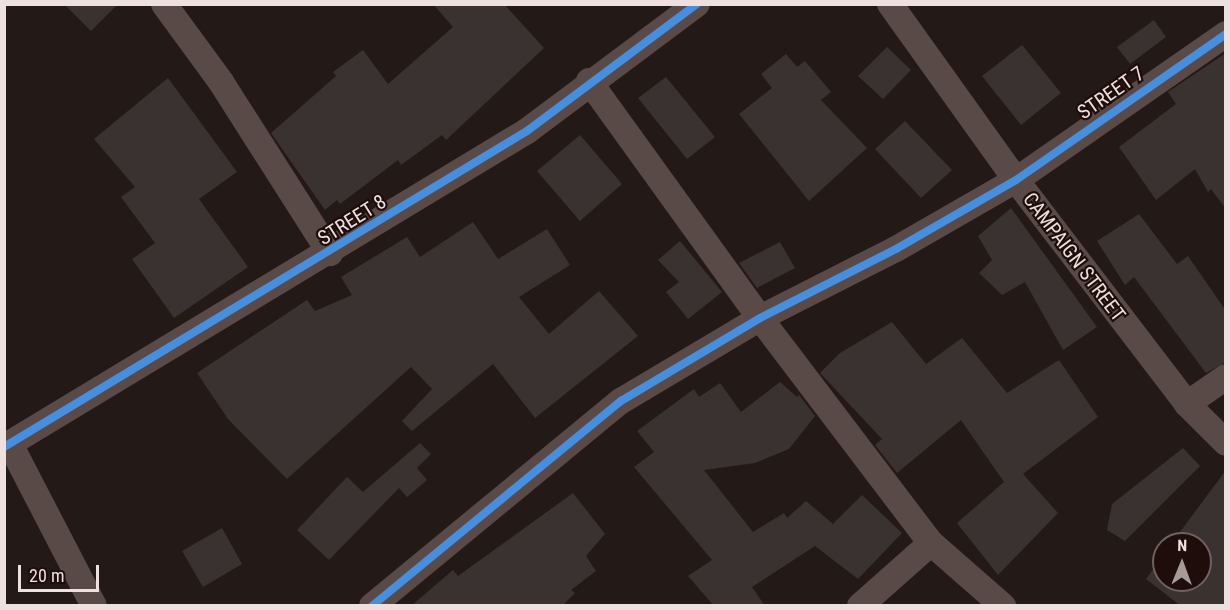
<!DOCTYPE html>
<html>
<head>
<meta charset="utf-8">
<style>
	body { margin:0 }
	#map { position:relative; width:1230px; height:610px; overflow:hidden; background:#231a18; font-family:"Roboto Condensed",sans-serif }
	div>[style] { position:absolute }
	[style*='--x'] { left:calc(var(--x)*1px); top:calc(var(--y)*1px); width:calc(var(--w)*1px); rotate:calc(var(--a)*1deg) }
	.building>* { inset:0; background:#3a3230 }
	.street>* { height:26px; margin:-13px; padding:0 13px; transform-origin:13px; border-radius:13px; background:#594a48 }
	.cycleway>* { height:8px; margin:-4px; padding:0 4px; transform-origin:4px; border-radius:4px; background:#468fdf }
	span { translate:-50% -50%; white-space:nowrap; text-align:center; line-height:1.15; -webkit-text-stroke:4.5px #1e0d0b; paint-order:stroke }
	.street-label { font-size:20px; color:#ede0de }
	.frame { position:absolute; inset:0; border:6px solid #ede0de; pointer-events:none }
	.north { position:absolute; left:1152px; top:532px; width:60px; height:60px; box-sizing:border-box; background:#1e0d0b; border:2px solid #71615f; border-radius:50%; rotate:1deg; font-size:16px; font-weight:700; line-height:24px; text-align:center; color:#ede0de }
	.north::after { content:''; display:block; margin:auto; width:21px; height:27px; background:#a69b99; clip-path:polygon(50% 0,100% 100%,50% 72%,0 100%) }
	.scale { position:absolute; left:18px; top:565px; width:81px; height:27px; box-sizing:border-box; border:3px solid #ede0de; border-top:0; padding-left:8px; font-size:18px; line-height:21px; white-space:nowrap; color:#ede0de; -webkit-text-stroke:4px #1e0d0b; paint-order:stroke }
</style>
</head>
<body>
<div id="map">
	<div class="building">
		<i style="clip-path:polygon(64px 4px,118px 4px,91px 31px)"></i>
		<i style="clip-path:polygon(433px 4px,504px 4px,544px 48px,446px 140px,442px 135px,401px 165px,398px 160px,340px 204px,337px 200px,325px 210px,271px 133px,336px 76px,333px 72px,363px 50px,388px 84px,453px 27px)"></i>
		<i style="clip-path:polygon(1154px 20px,1166px 37px,1130px 64px,1117px 47px)"></i>
		<i style="clip-path:polygon(1022px 45px,1061px 93px,1021px 125px,982px 76px)"></i>
		<i style="clip-path:polygon(887px 47px,911px 70px,883px 99px,858px 76px)"></i>
		<i style="clip-path:polygon(1226px 53px,1226px 209px,1211px 189px,1208px 192px,1195px 169px,1156px 200px,1119px 147px,1176px 104px,1168px 92px)"></i>
		<i style="clip-path:polygon(786px 54px,797px 67px,805px 61px,831px 92px,821px 100px,867px 148px,809px 201px,739px 114px,772px 88px,761px 74px)"></i>
		<i style="clip-path:polygon(666px 77px,715px 137px,687px 159px,638px 98px)"></i>
		<i style="clip-path:polygon(168px 78px,237px 172px,199px 199px,248px 267px,174px 318px,132px 259px,155px 243px,121px 197px,135px 187px,94px 139px)"></i>
		<i style="clip-path:polygon(905px 121px,952px 170px,921px 198px,875px 149px)"></i>
		<i style="clip-path:polygon(580px 135px,622px 184px,580px 221px,537px 171px)"></i>
		<i style="clip-path:polygon(1011px 208px,1097px 327px,1063px 350px,1025px 282px,1002px 295px,979px 273px,992px 260px,978px 236px)"></i>
		<i style="clip-path:polygon(1139px 214px,1177px 264px,1188px 256px,1226px 311px,1226px 362px,1206px 373px,1134px 277px,1125px 285px,1097px 241px)"></i>
		<i style="clip-path:polygon(473px 222px,498px 259px,547px 229px,570px 265px,519px 297px,549px 334px,599px 291px,638px 336px,535px 418px,493px 364px,412px 431px,402px 421px,432px 389px,411px 367px,287px 479px,228px 419px,197px 373px,307px 300px,315px 311px,352px 295px,341px 277px,407px 237px,420px 257px)"></i>
		<i style="clip-path:polygon(680px 241px,722px 292px,688px 319px,666px 292px,679px 282px,658px 260px)"></i>
		<i style="clip-path:polygon(780px 242px,795px 268px,757px 288px,739px 263px)"></i>
		<i style="clip-path:polygon(892px 322px,926px 364px,962px 338px,1007px 393px,1059px 360px,1098px 417px,1023px 474px,1058px 513px,998px 575px,957px 523px,1004px 482px,961px 420px,897px 473px,875px 445px,882px 439px,820px 373px,840px 353px)"></i>
		<i style="clip-path:polygon(780px 382px,797px 397px,799px 395px,815px 416px,789px 449px,755px 463px,704px 470px,753px 532px,784px 513px,787px 518px,806px 501px,833px 524px,862px 495px,902px 533px,858px 579px,815px 546px,752px 587px,765px 606px,714px 606px,688px 576px,712px 560px,634px 467px,654px 452px,637px 431px,694px 389px,699px 397px,720px 383px,741px 412px)"></i>
		<i style="clip-path:polygon(420px 443px,431px 454px,417px 468px,427px 480px,407px 497px,399px 488px,329px 560px,297px 530px,347px 477px,363px 492px)"></i>
		<i style="clip-path:polygon(1183px 448px,1200px 466px,1125px 541px,1107px 530px,1112px 504px)"></i>
		<i style="clip-path:polygon(1226px 470px,1226px 606px,1181px 606px,1146px 579px,1164px 554px,1164px 580px,1200px 580px,1200px 544px,1171px 544px)"></i>
		<i style="clip-path:polygon(573px 493px,605px 534px,586px 556px,596px 571px,571px 590px,575px 593px,562px 606px,411px 606px,453px 570px,458px 576px)"></i>
		<i style="clip-path:polygon(222px 528px,242px 564px,203px 587px,182px 551px)"></i>
	</div>
	<div class="street">
		<i style="--x:164;--y:4;--w:97;--a:53.8"></i>
		<i style="--x:221;--y:82;--w:203;--a:57.5"></i>
		<i style="--x:890;--y:4;--w:216;--a:54.4"></i>
		<i style="--x:1016;--y:180;--w:282;--a:52.6"></i>
		<i style="--x:1187;--y:404;--w:55;--a:45"></i>
		<i style="--x:589;--y:81;--w:292;--a:54.2"></i>
		<i style="--x:760;--y:318;--w:283;--a:52.8"></i>
		<i style="--x:931;--y:543;--w:96;--a:41.2"></i>
		<i style="--x:1187;--y:404;--w:47;--a:-34.7"></i>
		<i style="--x:10;--y:444;--w:182;--a:62.6"></i>
		<i style="--x:4;--y:447;--w:611;--a:-31.14"></i>
		<i style="--x:527;--y:131;--w:212;--a:-36.8"></i>
		<i style="--x:372;--y:606;--w:323;--a:-39.5"></i>
		<i style="--x:621;--y:401;--w:162;--a:-30.8"></i>
		<i style="--x:760;--y:318;--w:153;--a:-26.9"></i>
		<i style="--x:896;--y:249;--w:138;--a:-29.9"></i>
		<i style="--x:1016;--y:180;--w:256;--a:-34.8"></i>
		<i style="--x:860;--y:606;--w:95;--a:-41.6"></i>
	</div>
	<div class="cycleway">
		<i style="--x:4;--y:447;--w:611;--a:-31.14"></i>
		<i style="--x:527;--y:131;--w:212;--a:-36.8"></i>
		<i style="--x:372;--y:606;--w:323;--a:-39.5"></i>
		<i style="--x:621;--y:401;--w:162;--a:-30.8"></i>
		<i style="--x:760;--y:318;--w:153;--a:-26.9"></i>
		<i style="--x:896;--y:249;--w:138;--a:-29.9"></i>
		<i style="--x:1016;--y:180;--w:256;--a:-34.8"></i>
	</div>
	<div class="street-label">
		<span style="left:1111px;top:93px;rotate:-35deg">STREET 7</span>
		<span style="left:352px;top:220px;rotate:-32deg">STREET 8</span>
		<span style="left:1074px;top:257px;rotate:53deg">CAMPAIGN STREET</span>
	</div>
	<div class="frame"></div>
	<div class="north">N</div>
	<div class="scale">20 m</div>
</div>
</body>
</html>
